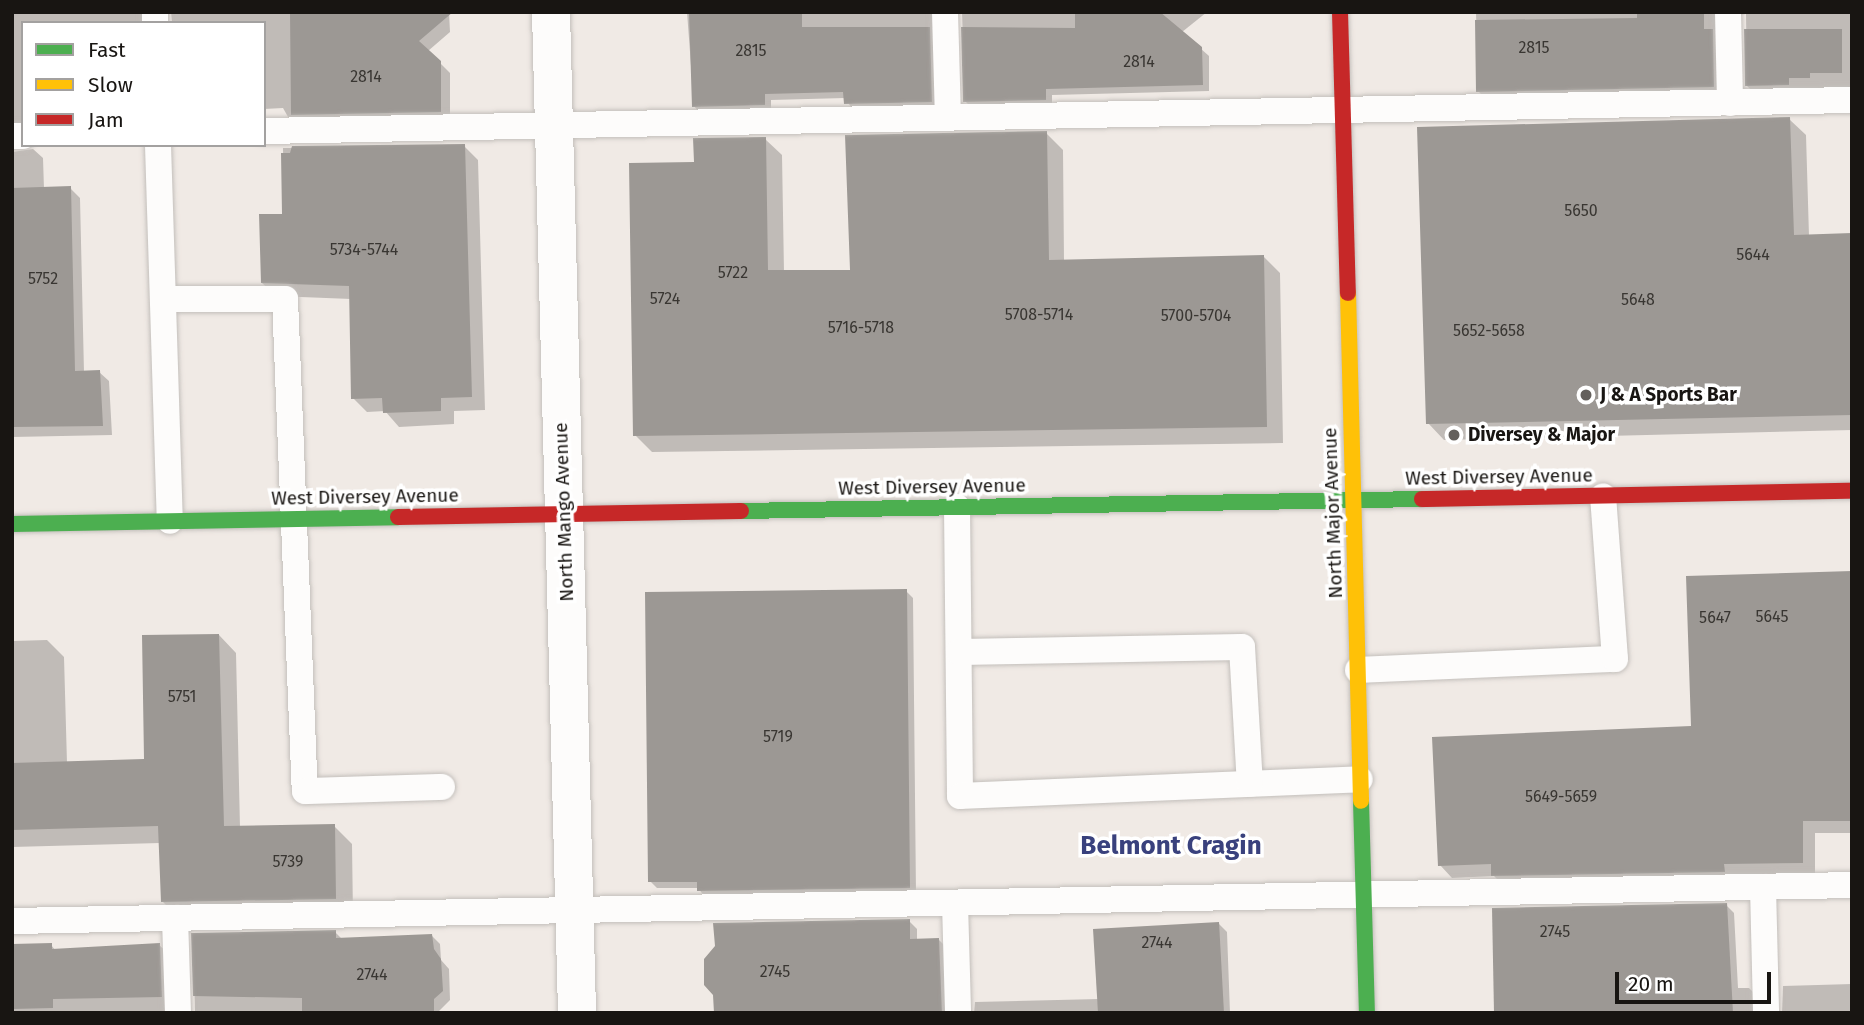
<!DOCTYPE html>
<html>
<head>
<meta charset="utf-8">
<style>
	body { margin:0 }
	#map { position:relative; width:1864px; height:1025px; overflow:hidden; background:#f0eae5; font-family:"Fira Sans",sans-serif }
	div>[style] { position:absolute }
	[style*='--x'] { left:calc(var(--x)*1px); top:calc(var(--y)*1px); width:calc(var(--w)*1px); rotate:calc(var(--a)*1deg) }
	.shadow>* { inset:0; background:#0003 }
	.building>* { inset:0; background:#9c9894 }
	.roads { filter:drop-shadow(0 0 2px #c3bfbb) drop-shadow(0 0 2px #c3bfbb) }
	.lane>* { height:26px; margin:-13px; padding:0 13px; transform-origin:13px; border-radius:13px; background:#fdfcfb }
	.street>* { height:38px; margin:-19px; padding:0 19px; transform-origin:19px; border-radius:19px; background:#fdfcfb }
	.fast>* { height:16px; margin:-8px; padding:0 8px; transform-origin:8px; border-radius:8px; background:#4caf50 }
	.slow>* { height:16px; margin:-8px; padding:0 8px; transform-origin:8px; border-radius:8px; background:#ffc107 }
	.jam>* { height:16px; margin:-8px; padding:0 8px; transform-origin:8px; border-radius:8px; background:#c62828 }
	.dots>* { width:19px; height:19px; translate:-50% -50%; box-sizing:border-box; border:4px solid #fff; border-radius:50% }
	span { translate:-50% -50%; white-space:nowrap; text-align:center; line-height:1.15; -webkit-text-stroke:7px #fff; paint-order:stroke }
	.number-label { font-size:16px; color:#393632 }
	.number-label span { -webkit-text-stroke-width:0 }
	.poi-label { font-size:19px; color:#181512; font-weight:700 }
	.left { translate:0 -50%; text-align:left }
	.street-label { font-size:19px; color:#181512 }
	.district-label { font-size:26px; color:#39417d; font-weight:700 }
	.frame { position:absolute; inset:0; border:14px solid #181512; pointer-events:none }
	.legend { position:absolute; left:21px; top:21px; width:245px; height:126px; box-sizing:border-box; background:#fff; border:2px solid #a3a1a0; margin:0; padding:9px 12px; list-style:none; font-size:21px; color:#181512 }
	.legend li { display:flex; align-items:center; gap:14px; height:35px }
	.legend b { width:35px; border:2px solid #a3a1a0 }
	.scale { position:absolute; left:1615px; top:972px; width:156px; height:32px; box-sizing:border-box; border:4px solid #181512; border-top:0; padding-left:9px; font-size:21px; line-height:24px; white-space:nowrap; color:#181512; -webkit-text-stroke:5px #fff; paint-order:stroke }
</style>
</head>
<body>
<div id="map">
	<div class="shadow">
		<i style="clip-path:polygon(12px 12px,154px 12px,148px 23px,23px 23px,23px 132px,12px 135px)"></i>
		<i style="clip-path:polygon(171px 12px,449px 12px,450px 32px,428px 51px,450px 73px,450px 121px,292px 124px,283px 108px,264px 109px,264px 23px,172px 23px)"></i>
		<i style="clip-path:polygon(687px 12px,938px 12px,938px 108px,853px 110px,845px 98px,771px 100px,771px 112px,700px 113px,694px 106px)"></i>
		<i style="clip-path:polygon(962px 12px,1207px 12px,1182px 32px,1209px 56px,1209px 91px,1052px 95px,1052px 106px,972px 108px,965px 101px)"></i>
		<i style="clip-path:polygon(1476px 12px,1852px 12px,1852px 91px,1764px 102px,1747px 86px,1746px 14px,1736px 15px,1730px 103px,1494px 107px,1478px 91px)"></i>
		<i style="clip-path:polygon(1789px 119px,1806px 135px,1809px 236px,1852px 235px,1852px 430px,1444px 440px,1428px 423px)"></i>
		<i style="clip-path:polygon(1046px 133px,1063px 150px,1064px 261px,1263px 256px,1280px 273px,1283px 443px,652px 452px,635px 435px,696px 164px,765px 139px,782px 155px,784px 272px,852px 272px)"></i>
		<i style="clip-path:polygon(464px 146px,478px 160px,485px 410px,454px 411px,454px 424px,399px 427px,385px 411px,367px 412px,353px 398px,351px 299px,276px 296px,262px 283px,284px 216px,283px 148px)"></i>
		<i style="clip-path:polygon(33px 149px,43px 158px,44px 189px,70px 188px,80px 198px,84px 372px,99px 372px,109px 381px,112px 435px,12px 437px,12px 152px)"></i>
		<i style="clip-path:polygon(1852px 573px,1852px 833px,1815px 833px,1815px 875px,1506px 888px,1494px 876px,1452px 878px,1440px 865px,1693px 728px)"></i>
		<i style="clip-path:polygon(906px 591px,913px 598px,916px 894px,705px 897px,698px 888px,657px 888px,650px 881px)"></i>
		<i style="clip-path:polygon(219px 635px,236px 653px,240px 827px,334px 826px,352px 844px,353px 916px,180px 919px,163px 902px,160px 843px,12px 847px,12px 641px,47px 640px,64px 657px,67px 763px,146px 761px)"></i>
		<i style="clip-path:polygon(1726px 905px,1734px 913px,1738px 988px,1749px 988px,1757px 996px,1759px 1013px,1496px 1013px)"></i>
		<i style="clip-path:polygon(909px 921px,917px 929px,917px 941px,939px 940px,947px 948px,949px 1013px,727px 1013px)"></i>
		<i style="clip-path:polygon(1219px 924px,1227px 932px,1230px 1013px,974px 1013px,975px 1002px,1099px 999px)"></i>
		<i style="clip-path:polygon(335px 932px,342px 939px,432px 936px,440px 944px,441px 960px,449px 969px,450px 1000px,437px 1013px,195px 1013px,193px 935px)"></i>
		<i style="clip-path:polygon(51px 945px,56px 951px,159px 945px,168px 953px,170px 1013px,12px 1013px,12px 946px)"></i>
		<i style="clip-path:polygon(1852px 984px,1852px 1013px,1782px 1013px,1783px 986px)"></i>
	</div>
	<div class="building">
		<i style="clip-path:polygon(290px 12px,453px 12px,419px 41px,441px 61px,441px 112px,291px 115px)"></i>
		<i style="clip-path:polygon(689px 12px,802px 12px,802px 27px,930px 27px,932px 102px,844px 104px,843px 92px,765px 94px,765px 105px,692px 107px)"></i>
		<i style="clip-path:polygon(1075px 12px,1160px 12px,1202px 47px,1203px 85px,1046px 89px,1046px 100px,963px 102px,961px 27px,1075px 28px)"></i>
		<i style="clip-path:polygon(1637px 14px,1704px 14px,1704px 29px,1713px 29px,1714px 87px,1476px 92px,1475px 20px,1637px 18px)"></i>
		<i style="clip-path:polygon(1744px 29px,1842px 29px,1842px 73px,1810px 73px,1810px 78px,1789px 78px,1789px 85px,1745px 86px)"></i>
		<i style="clip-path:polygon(1790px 117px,1794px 235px,1852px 233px,1852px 415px,1426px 424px,1417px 127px)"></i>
		<i style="clip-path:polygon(1047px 131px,1049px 260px,1264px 255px,1267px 427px,633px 436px,629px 163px,694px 162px,693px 138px,766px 137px,768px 270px,850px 270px,845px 135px)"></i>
		<i style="clip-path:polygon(465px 144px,472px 397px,441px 398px,441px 411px,383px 413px,382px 398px,351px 399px,349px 286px,261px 283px,259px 214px,282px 214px,281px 153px,290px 153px,292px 146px)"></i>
		<i style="clip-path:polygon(71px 186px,75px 371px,100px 370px,103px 426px,12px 427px,12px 188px)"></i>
		<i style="clip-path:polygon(1852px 571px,1852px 821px,1803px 821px,1803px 863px,1724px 864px,1725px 872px,1491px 876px,1491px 864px,1438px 866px,1432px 737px,1691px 726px,1686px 576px)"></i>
		<i style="clip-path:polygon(907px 589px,910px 888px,697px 891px,697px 882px,648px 882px,645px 592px)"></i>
		<i style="clip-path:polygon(219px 634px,224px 826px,335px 824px,336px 899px,161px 902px,158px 826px,12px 830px,12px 763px,144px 759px,142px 635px)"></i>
		<i style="clip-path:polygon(1727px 903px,1733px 1013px,1494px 1013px,1492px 908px)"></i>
		<i style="clip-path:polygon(910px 919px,910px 939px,939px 938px,942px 1013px,714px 1013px,713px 995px,704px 985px,704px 959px,715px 946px,713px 923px)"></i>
		<i style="clip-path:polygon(1219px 922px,1224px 1013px,1098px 1013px,1093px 929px)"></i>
		<i style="clip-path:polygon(336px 930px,336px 938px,432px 934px,434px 949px,441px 959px,443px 991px,434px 999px,434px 1013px,302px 1013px,302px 998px,193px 996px,191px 933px)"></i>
		<i style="clip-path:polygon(52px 943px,52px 949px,160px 943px,162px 997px,53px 999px,53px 1008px,12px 1009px,12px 944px)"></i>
	</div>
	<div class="roads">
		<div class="lane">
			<i style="--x:155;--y:12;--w:11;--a:90"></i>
			<i style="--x:945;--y:12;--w:106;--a:88.4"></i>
			<i style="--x:1728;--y:12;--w:91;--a:88.7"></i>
			<i style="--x:264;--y:131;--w:1588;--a:-1.12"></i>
			<i style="--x:12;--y:136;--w:11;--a:0"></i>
			<i style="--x:158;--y:145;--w:376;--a:88.2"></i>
			<i style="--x:165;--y:299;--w:120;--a:0"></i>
			<i style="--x:285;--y:299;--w:492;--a:87.7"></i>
			<i style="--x:305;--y:791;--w:137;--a:-1.7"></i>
			<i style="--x:957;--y:507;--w:289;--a:89.4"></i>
			<i style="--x:960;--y:796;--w:400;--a:-2.4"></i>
			<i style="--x:959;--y:652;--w:283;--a:-1"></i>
			<i style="--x:1242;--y:647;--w:137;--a:86.7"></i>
			<i style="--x:1358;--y:670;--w:257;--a:-2.5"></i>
			<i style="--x:1615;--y:659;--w:163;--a:-94.2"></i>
			<i style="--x:1763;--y:887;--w:126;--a:88.6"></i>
			<i style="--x:955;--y:903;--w:110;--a:88.4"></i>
			<i style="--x:175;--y:918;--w:95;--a:88.2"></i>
			<i style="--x:12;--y:921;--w:1840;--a:-1.12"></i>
		</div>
		<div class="street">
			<i style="--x:551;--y:12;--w:1001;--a:88.51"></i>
		</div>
		<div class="fast">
			<i style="--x:741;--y:511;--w:681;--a:-1.01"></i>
			<i style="--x:12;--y:524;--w:386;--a:-1"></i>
			<i style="--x:1361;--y:801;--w:212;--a:88.4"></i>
		</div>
		<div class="slow">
			<i style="--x:1348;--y:293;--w:508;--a:88.53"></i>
		</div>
		<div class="jam">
			<i style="--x:1340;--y:12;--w:281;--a:88.4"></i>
			<i style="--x:1422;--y:499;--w:430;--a:-1.1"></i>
			<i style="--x:398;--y:517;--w:343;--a:-1"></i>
		</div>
	</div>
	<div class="dots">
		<i style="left:1586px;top:395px;background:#64605c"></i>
		<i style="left:1454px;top:435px;background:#64605c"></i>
	</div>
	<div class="number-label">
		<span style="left:1534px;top:48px">2815</span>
		<span style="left:751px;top:51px">2815</span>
		<span style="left:1139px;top:62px">2814</span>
		<span style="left:366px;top:77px">2814</span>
		<span style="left:1581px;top:211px">5650</span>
		<span style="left:364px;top:250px">5734-5744</span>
		<span style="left:1753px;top:255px">5644</span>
		<span style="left:733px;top:273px">5722</span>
		<span style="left:43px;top:279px">5752</span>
		<span style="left:665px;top:299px">5724</span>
		<span style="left:1638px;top:300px">5648</span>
		<span style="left:1039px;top:315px">5708-5714</span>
		<span style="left:1196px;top:316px">5700-5704</span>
		<span style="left:861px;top:328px">5716-5718</span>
		<span style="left:1489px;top:331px">5652-5658</span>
		<span style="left:1772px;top:617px">5645</span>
		<span style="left:1715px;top:618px">5647</span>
		<span style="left:182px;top:697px">5751</span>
		<span style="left:778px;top:737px">5719</span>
		<span style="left:1561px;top:797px">5649-5659</span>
		<span style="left:288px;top:862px">5739</span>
		<span style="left:1555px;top:932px">2745</span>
		<span style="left:1157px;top:943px">2744</span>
		<span style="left:775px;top:972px">2745</span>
		<span style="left:372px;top:975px">2744</span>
	</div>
	<div class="poi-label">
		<span class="left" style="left:1600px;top:395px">J &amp; A Sports Bar</span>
		<span class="left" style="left:1468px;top:435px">Diversey &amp; Major</span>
	</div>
	<div class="street-label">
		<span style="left:1499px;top:477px;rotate:-1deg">West Diversey Avenue</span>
		<span style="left:932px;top:487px;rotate:-1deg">West Diversey Avenue</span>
		<span style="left:365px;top:497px;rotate:-1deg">West Diversey Avenue</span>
		<span style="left:564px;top:512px;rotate:-92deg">North Mango Avenue</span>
		<span style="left:1333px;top:513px;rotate:-92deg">North Major Avenue</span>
	</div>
	<div class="district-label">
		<span style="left:1171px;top:846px">Belmont Cragin</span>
	</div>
	<div class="frame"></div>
	<ul class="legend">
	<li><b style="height:9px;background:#4caf50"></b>Fast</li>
	<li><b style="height:9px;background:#ffc107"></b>Slow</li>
	<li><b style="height:9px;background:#c62828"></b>Jam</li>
	</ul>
	<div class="scale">20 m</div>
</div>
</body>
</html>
